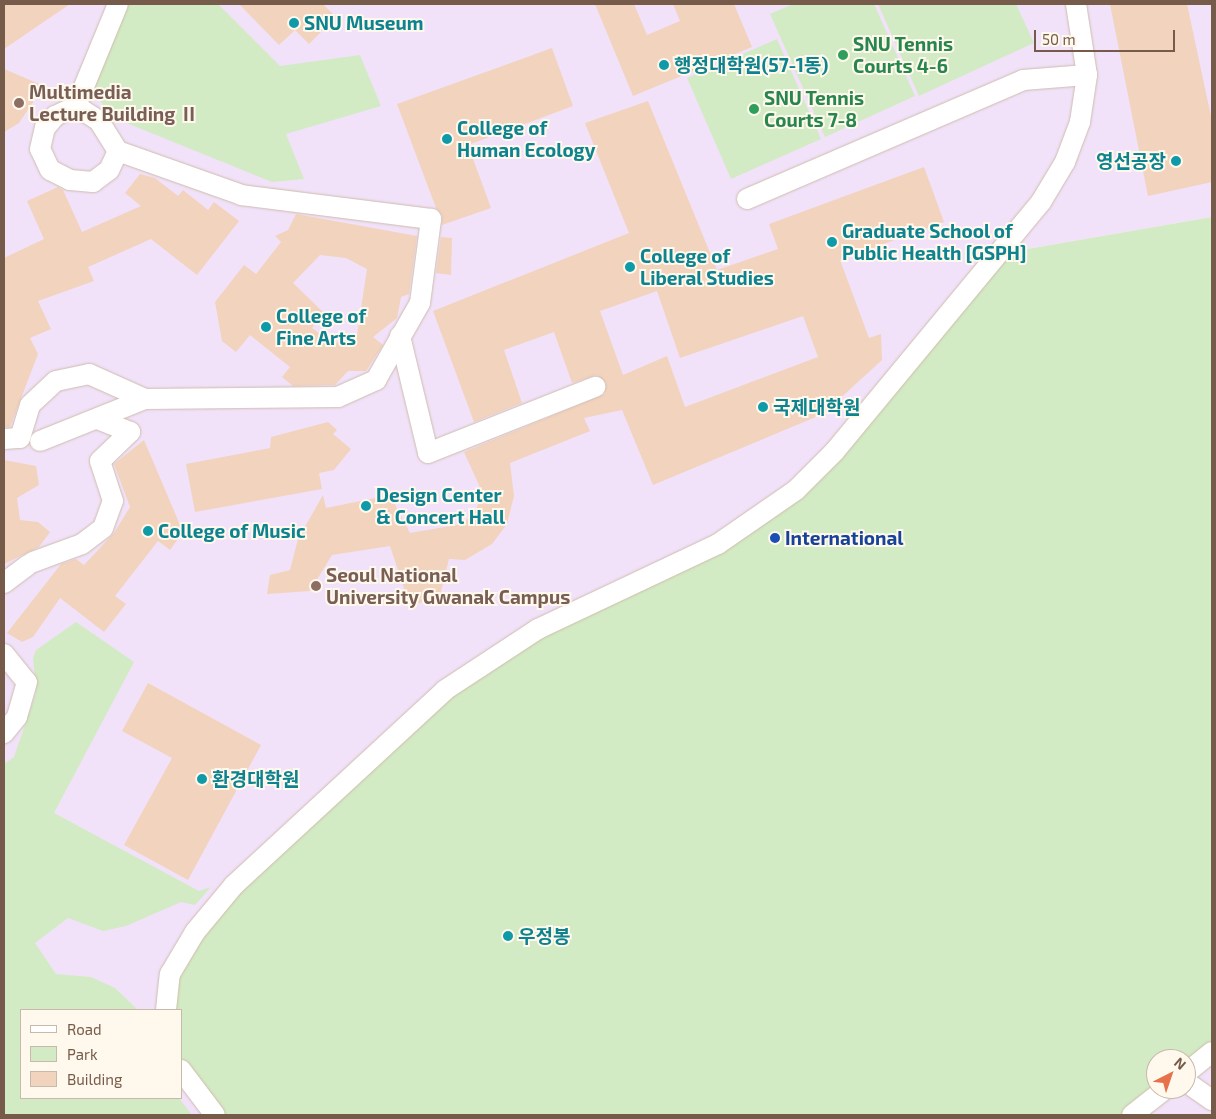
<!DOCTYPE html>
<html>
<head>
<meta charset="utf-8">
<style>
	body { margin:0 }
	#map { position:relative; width:1216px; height:1119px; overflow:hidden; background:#fdf4e6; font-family:"Exo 2","Noto Sans KR",sans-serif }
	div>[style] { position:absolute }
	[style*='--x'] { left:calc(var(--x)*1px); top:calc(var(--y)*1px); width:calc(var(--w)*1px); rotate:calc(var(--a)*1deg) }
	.education>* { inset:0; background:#f1e2f9 }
	.green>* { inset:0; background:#d2ebc4 }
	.building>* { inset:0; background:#f2d3bd }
	.roads { filter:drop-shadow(0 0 1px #cebcac) drop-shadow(0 0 1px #cebcac) }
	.minor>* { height:20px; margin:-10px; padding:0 10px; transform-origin:10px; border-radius:10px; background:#fff }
	.dots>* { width:14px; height:14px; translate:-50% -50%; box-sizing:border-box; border:2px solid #fff8ec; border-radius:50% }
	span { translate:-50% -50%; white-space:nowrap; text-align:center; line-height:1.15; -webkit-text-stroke:4px #fff8ec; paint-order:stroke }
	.culture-label { font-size:19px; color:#0d838f; font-weight:700 }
	.left { translate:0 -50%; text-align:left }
	.right { translate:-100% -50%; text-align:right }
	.leisure-label { font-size:19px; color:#27864d; font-weight:700 }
	.education-label { font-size:19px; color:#785e54; font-weight:700 }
	.transit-label { font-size:19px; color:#164399; font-weight:700 }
	.frame { position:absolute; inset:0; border:5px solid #765b4a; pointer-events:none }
	.legend { position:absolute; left:20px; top:1009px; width:162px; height:90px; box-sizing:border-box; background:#fff8ec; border:1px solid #c8b9ab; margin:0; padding:6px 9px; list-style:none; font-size:15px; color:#765b4a }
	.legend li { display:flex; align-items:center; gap:10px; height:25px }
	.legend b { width:25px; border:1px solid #c8b9ab }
	.north { position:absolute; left:1146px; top:1049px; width:50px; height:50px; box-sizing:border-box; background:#fff8ec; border:1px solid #c8b9ab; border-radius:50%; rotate:41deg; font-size:14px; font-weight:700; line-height:20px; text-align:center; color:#765b4a }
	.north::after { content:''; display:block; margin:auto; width:18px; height:22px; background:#e7714a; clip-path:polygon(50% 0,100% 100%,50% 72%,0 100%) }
	.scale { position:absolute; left:1034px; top:30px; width:141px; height:22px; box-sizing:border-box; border:2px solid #765b4a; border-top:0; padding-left:6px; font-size:15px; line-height:18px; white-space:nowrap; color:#765b4a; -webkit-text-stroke:4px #fff8ec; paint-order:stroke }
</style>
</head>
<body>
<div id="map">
	<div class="education">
		<i style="clip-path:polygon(4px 4px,1212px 4px,1212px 217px,999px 254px,835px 451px,166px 1010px,21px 1010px,21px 1098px,181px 1098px,181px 1070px,215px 1115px,4px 1115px)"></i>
		<i style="clip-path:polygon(1212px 1052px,1212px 1115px,1132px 1115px,1165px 1089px,1186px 1089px)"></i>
	</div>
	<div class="green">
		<i style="clip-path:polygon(122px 4px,218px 4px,280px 66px,360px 55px,381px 106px,286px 134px,304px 179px,272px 182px,129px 124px,105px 107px,95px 95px,94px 81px)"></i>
		<i style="clip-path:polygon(793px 4px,874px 4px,915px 96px,825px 137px,770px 14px)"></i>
		<i style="clip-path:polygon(878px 4px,1016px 4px,1034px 43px,919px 96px)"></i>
		<i style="clip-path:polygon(777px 39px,821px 139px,731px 179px,687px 78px)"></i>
		<i style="clip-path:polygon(1212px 217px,1212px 1052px,1186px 1073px,1186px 1059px,1156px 1059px,1156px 1089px,1132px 1115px,215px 1115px,181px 1070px,181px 1010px,166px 1010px,195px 932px,445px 690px,718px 544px,796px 490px,999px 254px)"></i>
		<i style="clip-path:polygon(76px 622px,134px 662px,54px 813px,199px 891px,211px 887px,195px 905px,181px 902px,126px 926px,103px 931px,68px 918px,35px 943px,56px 974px,91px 977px,115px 988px,138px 1010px,21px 1010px,21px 1098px,179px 1098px,192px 1115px,4px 1115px,4px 764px,14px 757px,36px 693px,33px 658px,36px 650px)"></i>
	</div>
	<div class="building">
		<i style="clip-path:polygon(4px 4px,70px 4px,4px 49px)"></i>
		<i style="clip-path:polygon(239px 4px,323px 4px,336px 17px,309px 44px,295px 30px,279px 45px)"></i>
		<i style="clip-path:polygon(595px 4px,634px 4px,647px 35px,680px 21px,673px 4px,734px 4px,752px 47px,633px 96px)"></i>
		<i style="clip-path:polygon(1110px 4px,1187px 4px,1212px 121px,1212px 182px,1148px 196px)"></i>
		<i style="clip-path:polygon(552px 48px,573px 106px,468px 145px,491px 208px,442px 225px,442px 215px,436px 208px,397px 104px)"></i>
		<i style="clip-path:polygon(4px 69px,44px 86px,19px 123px,4px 132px)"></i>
		<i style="clip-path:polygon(evenodd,648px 101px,717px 270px,778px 249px,769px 224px,924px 167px,944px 222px,840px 260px,869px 338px,881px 334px,882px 360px,823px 414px,653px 485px,622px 410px,584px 418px,590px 431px,510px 463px,514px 496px,507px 524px,492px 544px,465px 560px,449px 559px,440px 596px,410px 606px,390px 546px,332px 555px,310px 591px,267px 594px,270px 575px,290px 570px,298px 539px,323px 495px,326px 508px,390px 495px,410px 533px,462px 524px,474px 513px,483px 494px,464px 452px,605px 394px,606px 383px,597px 375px,572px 383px,554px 332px,504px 350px,522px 403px,474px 422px,433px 311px,629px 233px,585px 123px,648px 101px,657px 291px,680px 358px,803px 316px,818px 357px,685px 407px,667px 356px,623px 375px,600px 311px,657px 291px)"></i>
		<i style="clip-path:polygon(140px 174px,155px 178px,178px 196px,183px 190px,208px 210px,214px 202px,239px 221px,197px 275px,151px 239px,88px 267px,94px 281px,38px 301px,51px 329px,30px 338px,38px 354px,10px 427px,4px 427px,4px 258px,44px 239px,27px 201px,58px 187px,63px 190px,82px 232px,141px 206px,125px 193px)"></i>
		<i style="clip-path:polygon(evenodd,296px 214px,417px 236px,409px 294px,401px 297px,397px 318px,373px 337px,383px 345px,366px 371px,348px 371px,335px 385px,293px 386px,282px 377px,290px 367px,250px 335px,236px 352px,222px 341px,215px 302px,244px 265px,256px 274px,281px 242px,275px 236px,288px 230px,296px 214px,320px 255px,346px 258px,367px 269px,356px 341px,345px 332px,335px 345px,312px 328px,324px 313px,293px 283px,320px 255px)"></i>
		<i style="clip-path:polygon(441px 237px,452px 238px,451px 275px,436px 273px)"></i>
		<i style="clip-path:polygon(328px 422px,337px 430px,333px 434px,351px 449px,334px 470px,319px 473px,322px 489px,195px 512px,186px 464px,270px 448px,271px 437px)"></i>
		<i style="clip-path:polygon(144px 440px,183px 532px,170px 550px,158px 541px,115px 596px,126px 604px,104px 632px,60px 598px,33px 637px,22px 642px,7px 633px,61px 564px,76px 559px,84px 565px,114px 533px,130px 507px,114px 464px)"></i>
		<i style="clip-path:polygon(4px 460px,36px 466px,39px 485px,17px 498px,20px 520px,38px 522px,50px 532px,39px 547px,4px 564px)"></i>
		<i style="clip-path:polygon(148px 683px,261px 745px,188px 880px,124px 845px,172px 758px,122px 731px)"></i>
	</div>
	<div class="roads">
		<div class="minor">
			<i style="--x:76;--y:106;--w:27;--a:33"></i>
			<i style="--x:99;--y:121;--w:36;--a:58"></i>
			<i style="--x:118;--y:151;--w:21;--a:115"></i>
			<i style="--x:109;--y:170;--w:20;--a:143"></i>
			<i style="--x:93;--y:182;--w:23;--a:-175"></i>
			<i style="--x:70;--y:180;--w:22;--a:-153"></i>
			<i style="--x:50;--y:170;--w:23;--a:-115"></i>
			<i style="--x:40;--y:149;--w:22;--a:-77"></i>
			<i style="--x:45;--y:128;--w:16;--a:-50"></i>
			<i style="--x:55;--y:116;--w:23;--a:-25"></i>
			<i style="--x:76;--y:106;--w:110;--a:-67.6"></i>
			<i style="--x:747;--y:199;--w:301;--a:-23.3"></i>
			<i style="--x:1023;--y:80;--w:64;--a:-4.5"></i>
			<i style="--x:400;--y:336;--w:120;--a:76.5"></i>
			<i style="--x:428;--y:453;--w:180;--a:-21.6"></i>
			<i style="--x:4;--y:439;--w:16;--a:-4"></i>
			<i style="--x:20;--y:438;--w:34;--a:-73"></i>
			<i style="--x:30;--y:405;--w:35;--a:-43"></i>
			<i style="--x:56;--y:381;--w:34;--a:-12"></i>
			<i style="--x:89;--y:374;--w:61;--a:24.1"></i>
			<i style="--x:145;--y:399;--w:193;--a:-0.6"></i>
			<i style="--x:338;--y:397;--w:42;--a:-24.1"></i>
			<i style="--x:376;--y:380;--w:89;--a:-60.3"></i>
			<i style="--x:420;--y:303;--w:85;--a:-82.5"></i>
			<i style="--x:431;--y:219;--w:191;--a:-172.8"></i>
			<i style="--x:242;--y:195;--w:132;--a:-160.5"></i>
			<i style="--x:40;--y:441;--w:113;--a:-21.8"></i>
			<i style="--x:33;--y:562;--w:52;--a:-20.2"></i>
			<i style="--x:82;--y:544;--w:26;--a:-37"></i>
			<i style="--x:103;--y:528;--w:29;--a:-70"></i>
			<i style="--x:113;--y:501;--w:42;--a:-108"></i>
			<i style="--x:100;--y:461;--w:42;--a:-44"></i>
			<i style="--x:130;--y:432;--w:35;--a:-158"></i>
			<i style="--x:4;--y:583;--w:30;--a:-37"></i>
			<i style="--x:4;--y:654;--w:36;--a:51"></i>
			<i style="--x:27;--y:682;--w:36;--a:106"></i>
			<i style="--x:17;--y:717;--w:21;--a:129"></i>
			<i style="--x:166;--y:1010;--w:36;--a:-84"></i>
			<i style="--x:170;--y:974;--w:49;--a:-59.2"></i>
			<i style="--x:195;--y:932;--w:61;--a:-50.3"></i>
			<i style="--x:234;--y:885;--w:287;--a:-42.7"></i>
			<i style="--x:445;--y:690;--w:111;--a:-33.3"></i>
			<i style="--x:538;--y:629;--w:199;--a:-25.3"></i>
			<i style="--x:718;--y:544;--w:95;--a:-34.7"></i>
			<i style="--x:796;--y:490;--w:55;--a:-45"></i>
			<i style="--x:835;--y:451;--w:323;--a:-50.4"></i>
			<i style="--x:1041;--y:202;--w:47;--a:-59"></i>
			<i style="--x:1065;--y:162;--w:43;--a:-69.4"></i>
			<i style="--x:1080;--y:122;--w:48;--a:-81.5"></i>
			<i style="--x:1087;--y:75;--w:72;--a:-98.8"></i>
			<i style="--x:181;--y:1070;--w:56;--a:52.9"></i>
			<i style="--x:1186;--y:1073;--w:33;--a:-39"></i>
			<i style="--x:1186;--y:1082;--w:32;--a:35"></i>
			<i style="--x:1132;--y:1115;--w:42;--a:-38.2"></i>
		</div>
	</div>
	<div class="dots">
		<i style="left:294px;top:23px;background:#0f9aa8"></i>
		<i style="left:843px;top:55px;background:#2e9e5b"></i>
		<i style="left:664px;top:65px;background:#0f9aa8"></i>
		<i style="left:19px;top:103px;background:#8d6e63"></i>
		<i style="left:754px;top:109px;background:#2e9e5b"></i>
		<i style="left:447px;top:139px;background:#0f9aa8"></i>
		<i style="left:1176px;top:161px;background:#0f9aa8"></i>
		<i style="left:832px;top:242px;background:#0f9aa8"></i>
		<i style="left:630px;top:267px;background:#0f9aa8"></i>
		<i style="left:266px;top:327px;background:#0f9aa8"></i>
		<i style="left:763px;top:407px;background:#0f9aa8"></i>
		<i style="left:366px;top:506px;background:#0f9aa8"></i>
		<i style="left:148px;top:531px;background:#0f9aa8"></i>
		<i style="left:775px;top:538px;background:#1a4fb4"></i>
		<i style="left:316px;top:586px;background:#8d6e63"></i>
		<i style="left:202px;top:779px;background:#0f9aa8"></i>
		<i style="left:508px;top:936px;background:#0f9aa8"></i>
	</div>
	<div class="culture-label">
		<span class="left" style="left:304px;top:23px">SNU Museum</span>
		<span class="left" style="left:674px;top:65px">행정대학원(57-1동)</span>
		<span class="left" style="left:457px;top:139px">College of<br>Human Ecology</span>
		<span class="right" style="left:1166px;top:161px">영선공장</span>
		<span class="left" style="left:842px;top:242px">Graduate School of<br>Public Health [GSPH]</span>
		<span class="left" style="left:640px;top:267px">College of<br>Liberal Studies</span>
		<span class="left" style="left:276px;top:327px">College of<br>Fine Arts</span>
		<span class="left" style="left:773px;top:407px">국제대학원</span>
		<span class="left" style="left:376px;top:506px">Design Center<br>&amp; Concert Hall</span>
		<span class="left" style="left:158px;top:531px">College of Music</span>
		<span class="left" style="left:212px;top:779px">환경대학원</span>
		<span class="left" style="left:518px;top:936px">우정봉</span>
	</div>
	<div class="leisure-label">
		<span class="left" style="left:853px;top:55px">SNU Tennis<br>Courts 4-6</span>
		<span class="left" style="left:764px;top:109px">SNU Tennis<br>Courts 7-8</span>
	</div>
	<div class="education-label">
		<span class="left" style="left:29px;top:103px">Multimedia<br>Lecture Building Ⅱ</span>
		<span class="left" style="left:326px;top:586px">Seoul National<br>University Gwanak Campus</span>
	</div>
	<div class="transit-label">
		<span class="left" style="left:785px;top:538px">International</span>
	</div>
	<div class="frame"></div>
	<ul class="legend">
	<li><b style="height:6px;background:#fff"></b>Road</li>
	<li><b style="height:14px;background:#d2ebc4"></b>Park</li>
	<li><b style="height:14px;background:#f2d3bd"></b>Building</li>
	</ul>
	<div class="north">N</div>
	<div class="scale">50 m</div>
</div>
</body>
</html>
